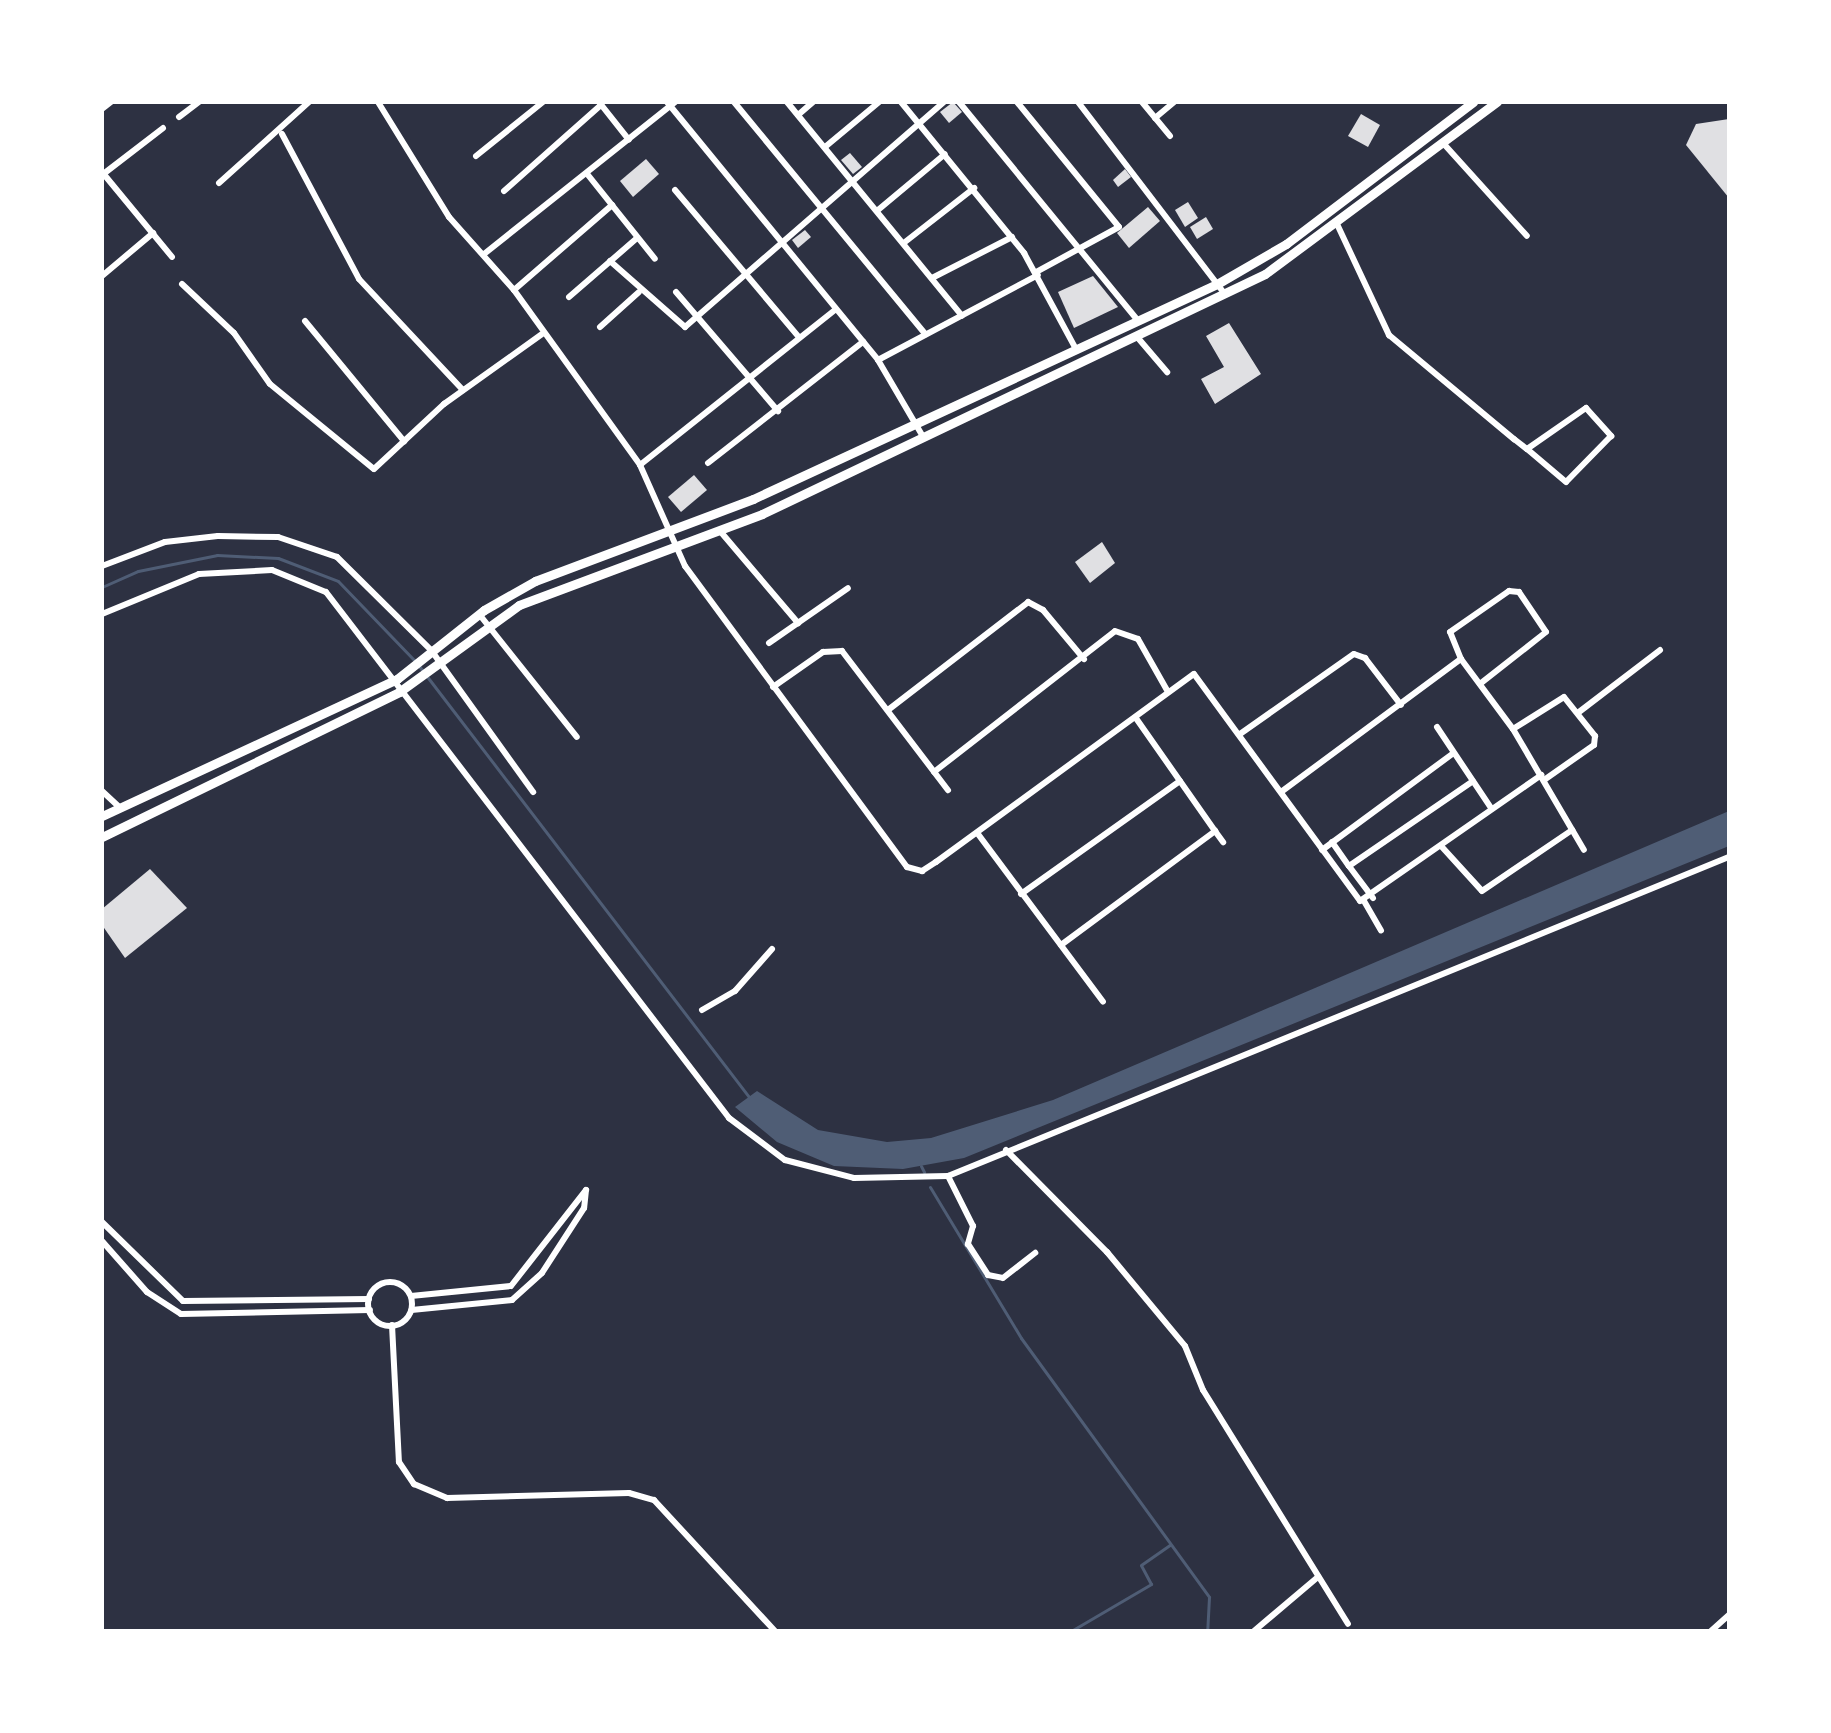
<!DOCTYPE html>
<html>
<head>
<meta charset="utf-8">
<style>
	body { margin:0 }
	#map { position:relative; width:1831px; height:1733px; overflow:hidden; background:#2d3142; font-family:"Libre Baskerville",serif }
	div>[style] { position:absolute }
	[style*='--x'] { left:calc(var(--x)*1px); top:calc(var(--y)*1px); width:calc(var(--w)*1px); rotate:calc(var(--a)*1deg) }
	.water>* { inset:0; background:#4f5d75 }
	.stream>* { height:3px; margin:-1.5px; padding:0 1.5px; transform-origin:1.5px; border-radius:1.5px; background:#4f5d75 }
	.building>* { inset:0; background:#e0e0e3 }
	.minor>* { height:6px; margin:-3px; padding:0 3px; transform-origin:3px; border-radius:3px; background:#fff }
	.minor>.ring { margin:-3px; padding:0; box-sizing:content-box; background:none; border:6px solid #fff; border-radius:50% }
	.primary>* { height:9px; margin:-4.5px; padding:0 4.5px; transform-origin:4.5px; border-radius:4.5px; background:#fff }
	span { translate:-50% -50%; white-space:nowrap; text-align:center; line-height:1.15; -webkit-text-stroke:7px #fff; paint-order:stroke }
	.frame { position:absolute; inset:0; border:104px solid #fff; pointer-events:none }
</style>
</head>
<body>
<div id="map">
	<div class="water">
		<i style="clip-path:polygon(1729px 811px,1729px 846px,964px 1158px,903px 1169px,834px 1166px,777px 1142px,735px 1107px,757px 1091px,818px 1130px,887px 1142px,931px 1138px,1053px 1100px)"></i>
	</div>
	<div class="stream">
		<i style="--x:102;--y:587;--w:39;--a:-24"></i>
		<i style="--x:138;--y:571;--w:81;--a:-11.4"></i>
		<i style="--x:217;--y:555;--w:61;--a:2.8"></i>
		<i style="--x:278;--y:558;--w:64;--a:21"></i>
		<i style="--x:338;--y:581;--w:110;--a:46.1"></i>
		<i style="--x:419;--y:666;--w:543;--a:52.56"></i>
		<i style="--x:921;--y:1166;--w:7;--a:63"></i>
		<i style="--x:930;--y:1187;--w:176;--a:58.9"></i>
		<i style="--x:1021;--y:1338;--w:320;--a:54"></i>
		<i style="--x:1209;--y:1597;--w:34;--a:93"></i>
		<i style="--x:1071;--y:1631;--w:93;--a:-30.4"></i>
		<i style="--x:1151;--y:1584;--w:21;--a:-118"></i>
		<i style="--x:1141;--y:1565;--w:35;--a:-35"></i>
	</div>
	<div class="building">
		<i style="clip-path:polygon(953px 102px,962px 112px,949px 123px,940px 112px)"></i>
		<i style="clip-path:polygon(1361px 114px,1380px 125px,1368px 147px,1348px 136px)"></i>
		<i style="clip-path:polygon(1729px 119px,1729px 198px,1686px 145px,1696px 124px)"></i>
		<i style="clip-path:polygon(850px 153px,862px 167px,853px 174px,841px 160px)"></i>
		<i style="clip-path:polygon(646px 159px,659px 174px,633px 197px,620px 181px)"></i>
		<i style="clip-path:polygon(1125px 169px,1131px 177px,1118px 187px,1113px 180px)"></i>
		<i style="clip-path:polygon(1188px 202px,1198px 218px,1185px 227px,1175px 210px)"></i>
		<i style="clip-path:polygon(1148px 207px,1160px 221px,1129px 248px,1117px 233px)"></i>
		<i style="clip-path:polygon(1206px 217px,1213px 229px,1197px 239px,1190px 227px)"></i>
		<i style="clip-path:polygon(805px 230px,811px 237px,798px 248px,792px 240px)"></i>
		<i style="clip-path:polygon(1093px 276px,1118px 307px,1074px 328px,1058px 292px)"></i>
		<i style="clip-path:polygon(1229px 323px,1261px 374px,1215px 404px,1201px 379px,1224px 367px,1206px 336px)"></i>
		<i style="clip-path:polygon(694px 475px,707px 490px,681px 512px,668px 497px)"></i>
		<i style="clip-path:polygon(1102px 542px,1115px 563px,1090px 583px,1075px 562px)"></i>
		<i style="clip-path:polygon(150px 869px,187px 908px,125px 958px,102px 925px,102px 909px)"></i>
	</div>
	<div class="minor">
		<i style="--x:378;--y:102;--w:135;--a:58.3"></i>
		<i style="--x:449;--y:217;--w:98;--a:48.3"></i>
		<i style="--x:514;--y:290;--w:216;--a:54.2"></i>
		<i style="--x:640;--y:465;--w:111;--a:66"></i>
		<i style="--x:685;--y:566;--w:374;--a:53.6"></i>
		<i style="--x:907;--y:867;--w:16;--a:15"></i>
		<i style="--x:922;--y:871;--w:17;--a:-33"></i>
		<i style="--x:936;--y:862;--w:319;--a:-36.1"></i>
		<i style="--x:1194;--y:674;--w:281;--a:53.8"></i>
		<i style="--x:1360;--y:901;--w:221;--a:-34.8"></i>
		<i style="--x:599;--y:102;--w:48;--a:51.7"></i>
		<i style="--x:667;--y:102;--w:333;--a:50.7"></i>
		<i style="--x:878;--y:360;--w:87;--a:59.6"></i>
		<i style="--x:734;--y:102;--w:301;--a:50.5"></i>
		<i style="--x:787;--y:102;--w:276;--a:50.7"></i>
		<i style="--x:901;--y:102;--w:195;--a:50.8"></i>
		<i style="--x:1024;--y:253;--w:111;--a:61.6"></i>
		<i style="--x:959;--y:102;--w:284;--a:50.7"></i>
		<i style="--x:1017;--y:102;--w:161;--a:50.8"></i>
		<i style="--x:1119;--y:227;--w:94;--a:151.5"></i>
		<i style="--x:1078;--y:102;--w:242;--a:52.6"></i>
		<i style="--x:1142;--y:102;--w:44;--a:50.5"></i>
		<i style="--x:102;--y:109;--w:11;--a:-38"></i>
		<i style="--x:798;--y:115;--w:20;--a:-41"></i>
		<i style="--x:179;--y:117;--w:25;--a:-37"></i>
		<i style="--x:1155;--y:118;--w:25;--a:-40"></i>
		<i style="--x:282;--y:134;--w:164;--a:62"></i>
		<i style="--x:359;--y:279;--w:152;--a:46.9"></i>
		<i style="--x:1443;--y:143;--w:125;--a:47.9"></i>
		<i style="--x:825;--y:147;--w:70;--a:-39.8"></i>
		<i style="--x:476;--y:156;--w:86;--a:-38.9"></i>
		<i style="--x:102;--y:172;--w:110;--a:50.5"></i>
		<i style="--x:102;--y:175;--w:77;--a:-37.6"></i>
		<i style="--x:588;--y:175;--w:107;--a:51.4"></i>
		<i style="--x:219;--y:183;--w:121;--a:-42"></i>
		<i style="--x:675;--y:190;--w:191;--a:49.9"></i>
		<i style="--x:504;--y:191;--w:130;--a:-41.6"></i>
		<i style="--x:878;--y:210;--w:87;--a:-39.9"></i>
		<i style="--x:1337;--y:224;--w:123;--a:64.9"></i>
		<i style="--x:1389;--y:335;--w:163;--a:39.8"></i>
		<i style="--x:1514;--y:439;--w:16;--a:38"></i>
		<i style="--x:1527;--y:449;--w:72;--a:-34.8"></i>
		<i style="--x:1586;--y:408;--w:38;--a:48"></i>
		<i style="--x:1611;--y:436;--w:64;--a:134.4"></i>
		<i style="--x:1566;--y:482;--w:51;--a:-139.8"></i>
		<i style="--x:905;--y:242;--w:88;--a:-38"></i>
		<i style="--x:484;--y:254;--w:244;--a:-38.5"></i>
		<i style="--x:610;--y:261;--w:100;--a:41.3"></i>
		<i style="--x:685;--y:327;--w:343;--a:-41"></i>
		<i style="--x:102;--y:276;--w:67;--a:-40.1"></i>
		<i style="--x:932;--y:278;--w:90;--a:-27.1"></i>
		<i style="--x:182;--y:284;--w:71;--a:43.3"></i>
		<i style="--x:234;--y:333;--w:62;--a:54.8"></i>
		<i style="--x:270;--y:384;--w:134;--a:39.3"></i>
		<i style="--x:374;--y:469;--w:96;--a:-42.9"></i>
		<i style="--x:444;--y:404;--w:120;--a:-35.5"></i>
		<i style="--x:514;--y:290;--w:130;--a:-40.9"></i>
		<i style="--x:676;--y:292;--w:157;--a:49.4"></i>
		<i style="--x:569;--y:297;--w:90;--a:-40.9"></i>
		<i style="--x:305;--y:321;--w:156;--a:50.5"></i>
		<i style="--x:600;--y:327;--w:52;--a:-41.9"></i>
		<i style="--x:1138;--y:338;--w:45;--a:49.5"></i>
		<i style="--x:878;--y:360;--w:181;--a:-28"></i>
		<i style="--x:708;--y:463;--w:197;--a:-38"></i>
		<i style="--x:640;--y:465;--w:249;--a:-38.5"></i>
		<i style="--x:720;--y:531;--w:121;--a:49.7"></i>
		<i style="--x:102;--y:566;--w:67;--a:-20.9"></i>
		<i style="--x:165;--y:542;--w:53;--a:-6.5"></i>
		<i style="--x:218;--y:536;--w:60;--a:1"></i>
		<i style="--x:278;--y:537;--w:62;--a:18.7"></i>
		<i style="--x:337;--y:557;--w:132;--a:44.7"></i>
		<i style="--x:431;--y:650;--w:175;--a:54.3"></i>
		<i style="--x:102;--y:614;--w:105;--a:-22.4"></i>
		<i style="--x:199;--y:574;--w:73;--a:-3.1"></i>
		<i style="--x:272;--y:570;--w:58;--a:22.2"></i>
		<i style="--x:326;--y:592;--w:663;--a:52.54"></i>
		<i style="--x:729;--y:1118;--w:70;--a:36.9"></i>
		<i style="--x:785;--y:1160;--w:71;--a:14.6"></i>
		<i style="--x:854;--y:1178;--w:94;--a:-1.2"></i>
		<i style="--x:948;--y:1176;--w:844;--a:-22.22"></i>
		<i style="--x:479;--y:614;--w:157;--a:51.5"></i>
		<i style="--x:769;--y:643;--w:96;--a:-34.8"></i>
		<i style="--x:1461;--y:659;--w:29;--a:-112"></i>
		<i style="--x:1450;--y:632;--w:72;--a:-34.8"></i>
		<i style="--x:1509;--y:591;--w:10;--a:6"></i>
		<i style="--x:1519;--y:592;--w:48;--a:56"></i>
		<i style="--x:1546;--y:632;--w:84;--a:141.8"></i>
		<i style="--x:773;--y:687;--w:61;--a:-35"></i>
		<i style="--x:823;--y:652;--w:19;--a:-3"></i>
		<i style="--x:842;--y:651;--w:175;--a:52.7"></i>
		<i style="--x:888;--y:710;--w:177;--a:-37.6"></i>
		<i style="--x:1028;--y:602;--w:17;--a:28"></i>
		<i style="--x:1043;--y:610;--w:64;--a:50.1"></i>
		<i style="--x:1579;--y:712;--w:102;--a:-37.4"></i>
		<i style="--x:1437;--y:727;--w:97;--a:56.3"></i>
		<i style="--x:1513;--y:729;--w:60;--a:-32.1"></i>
		<i style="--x:1564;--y:697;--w:50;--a:51.5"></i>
		<i style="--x:1595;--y:736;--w:9;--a:96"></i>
		<i style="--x:1594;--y:745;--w:61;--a:145"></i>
		<i style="--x:1240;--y:734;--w:139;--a:-35.1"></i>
		<i style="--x:1354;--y:654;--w:12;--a:20"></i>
		<i style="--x:1365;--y:658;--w:59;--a:52.5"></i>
		<i style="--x:934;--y:772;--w:229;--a:-37.9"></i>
		<i style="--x:1115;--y:631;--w:24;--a:19"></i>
		<i style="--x:1138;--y:639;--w:61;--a:60.5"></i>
		<i style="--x:102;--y:791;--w:25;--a:43"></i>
		<i style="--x:1281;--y:792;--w:224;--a:-36.5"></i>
		<i style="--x:1461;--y:659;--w:87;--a:53.4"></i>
		<i style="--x:1513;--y:729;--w:140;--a:59.6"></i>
		<i style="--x:1215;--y:831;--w:14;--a:54"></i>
		<i style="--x:978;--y:834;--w:209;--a:53.3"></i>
		<i style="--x:1332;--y:842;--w:29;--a:55"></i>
		<i style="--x:1442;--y:847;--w:59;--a:47.7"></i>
		<i style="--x:1482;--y:891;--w:109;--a:-34.1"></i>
		<i style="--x:1322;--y:850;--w:162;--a:-36.4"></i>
		<i style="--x:1021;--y:894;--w:195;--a:-35.4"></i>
		<i style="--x:1373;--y:898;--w:40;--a:-127"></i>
		<i style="--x:1349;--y:866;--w:150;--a:-34.4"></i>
		<i style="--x:1364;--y:901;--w:34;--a:60"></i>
		<i style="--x:1061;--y:945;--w:192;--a:-36.5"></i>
		<i style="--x:1215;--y:831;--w:138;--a:-125"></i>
		<i style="--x:702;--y:1010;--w:38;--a:-30"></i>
		<i style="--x:735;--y:991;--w:56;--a:-48.6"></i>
		<i style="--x:1006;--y:1150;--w:144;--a:45.3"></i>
		<i style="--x:1107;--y:1252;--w:122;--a:50.3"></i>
		<i style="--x:1185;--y:1346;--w:48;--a:67.8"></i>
		<i style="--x:1203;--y:1390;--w:275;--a:58.2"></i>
		<i style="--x:948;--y:1176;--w:56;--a:63.4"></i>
		<i style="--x:973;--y:1226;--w:19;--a:106"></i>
		<i style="--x:968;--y:1244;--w:37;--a:57"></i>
		<i style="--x:988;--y:1275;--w:15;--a:11"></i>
		<i style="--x:1003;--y:1278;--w:41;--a:-38"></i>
		<i style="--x:102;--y:1222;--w:113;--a:44.3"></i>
		<i style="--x:183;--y:1301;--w:186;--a:-0.6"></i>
		<i style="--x:102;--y:1241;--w:68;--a:48.6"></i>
		<i style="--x:147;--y:1292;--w:40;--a:32.9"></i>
		<i style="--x:181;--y:1314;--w:189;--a:-1.2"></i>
		<i class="ring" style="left:368px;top:1282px;width:38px;height:38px"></i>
		<i style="--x:411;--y:1296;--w:100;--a:-5.7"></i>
		<i style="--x:511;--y:1286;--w:122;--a:-52"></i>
		<i style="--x:586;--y:1190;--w:18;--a:96"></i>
		<i style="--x:584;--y:1208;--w:77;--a:122.9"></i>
		<i style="--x:542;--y:1273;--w:40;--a:138"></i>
		<i style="--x:512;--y:1300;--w:101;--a:174.3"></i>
		<i style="--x:392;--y:1325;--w:137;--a:87.1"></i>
		<i style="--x:399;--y:1462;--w:27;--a:56"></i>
		<i style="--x:414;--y:1484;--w:36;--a:23"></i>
		<i style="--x:447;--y:1498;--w:182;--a:-1.6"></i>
		<i style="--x:629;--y:1493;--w:26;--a:16"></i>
		<i style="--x:654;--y:1500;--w:178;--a:47.3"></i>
		<i style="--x:1254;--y:1631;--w:84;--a:-40.2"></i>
		<i style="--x:1711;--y:1631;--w:24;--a:-42"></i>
	</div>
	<div class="primary">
		<i style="--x:102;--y:816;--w:325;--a:-24.9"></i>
		<i style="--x:397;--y:679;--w:111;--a:-38.4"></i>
		<i style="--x:484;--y:610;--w:59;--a:-29.6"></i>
		<i style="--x:535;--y:581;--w:233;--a:-20.6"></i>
		<i style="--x:753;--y:499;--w:511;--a:-24.86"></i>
		<i style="--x:1217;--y:284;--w:80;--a:-30.1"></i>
		<i style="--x:1286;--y:244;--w:235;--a:-37.2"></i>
		<i style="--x:102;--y:837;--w:331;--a:-26"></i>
		<i style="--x:399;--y:692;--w:148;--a:-35.9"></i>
		<i style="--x:519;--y:605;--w:259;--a:-20.5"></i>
		<i style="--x:762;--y:514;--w:557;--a:-25.51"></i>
		<i style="--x:1265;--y:274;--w:289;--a:-36.6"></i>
	</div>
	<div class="frame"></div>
</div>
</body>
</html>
